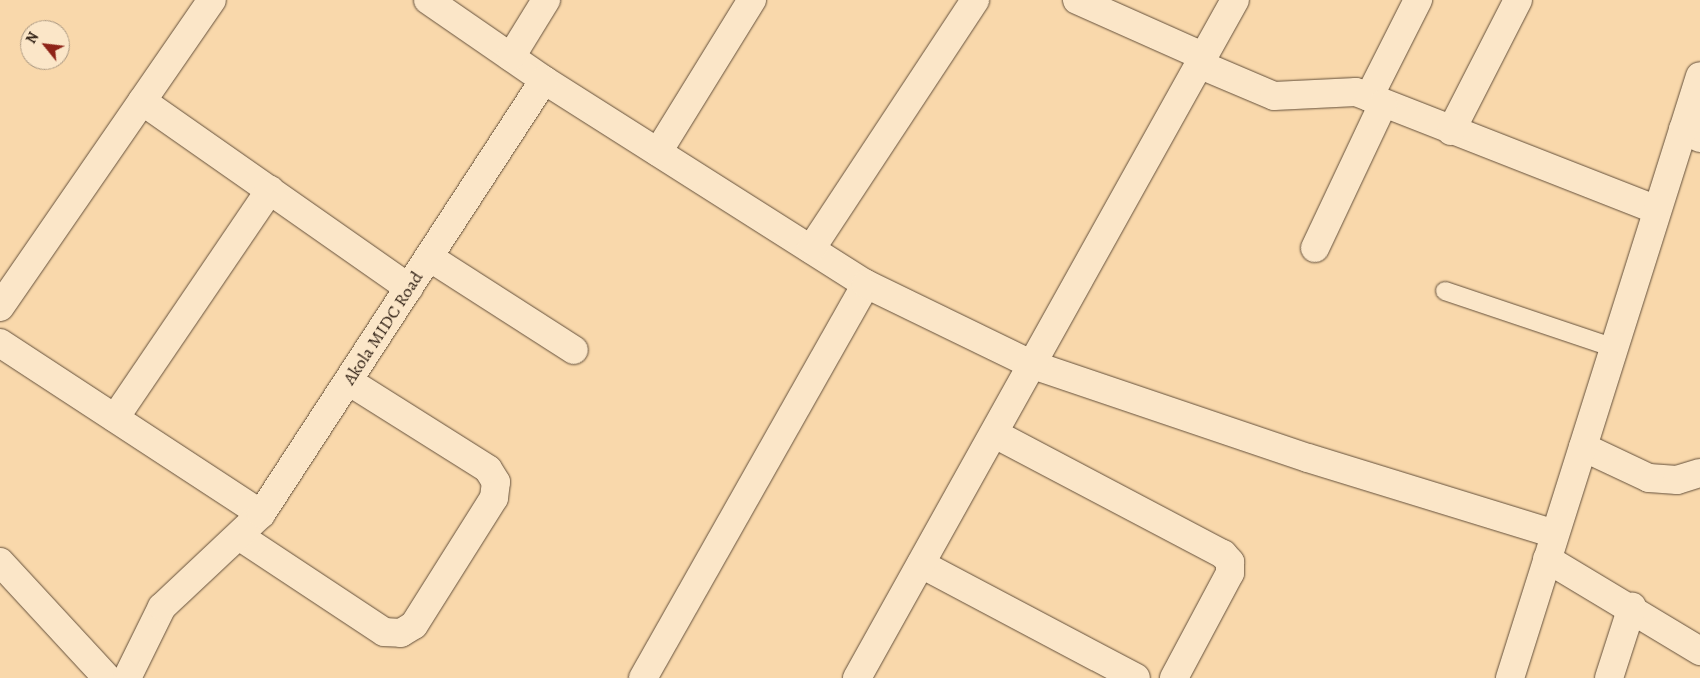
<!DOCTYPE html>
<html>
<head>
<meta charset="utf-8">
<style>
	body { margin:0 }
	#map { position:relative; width:1700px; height:678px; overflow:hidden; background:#f9d8ab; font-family:Alegreya,serif }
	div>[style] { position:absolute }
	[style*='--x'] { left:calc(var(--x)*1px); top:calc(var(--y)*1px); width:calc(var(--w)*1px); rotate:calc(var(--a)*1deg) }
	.roads { filter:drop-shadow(0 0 1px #64503b) drop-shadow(0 0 1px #64503b) }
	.lane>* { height:18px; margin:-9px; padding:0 9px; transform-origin:9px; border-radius:9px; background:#fbe6c8 }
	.street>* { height:28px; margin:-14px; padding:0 14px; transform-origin:14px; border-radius:14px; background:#fbe6c8 }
	.secondary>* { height:28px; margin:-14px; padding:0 14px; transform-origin:14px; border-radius:14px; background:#fbe6c8 }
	span { translate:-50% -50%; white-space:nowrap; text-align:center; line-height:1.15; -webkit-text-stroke:5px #fbe6c8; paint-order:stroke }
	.street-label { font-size:18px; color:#322216 }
	.north { position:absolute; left:20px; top:20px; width:50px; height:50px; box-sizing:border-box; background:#fbe6c8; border:1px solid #ab9881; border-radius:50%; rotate:299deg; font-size:14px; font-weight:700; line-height:20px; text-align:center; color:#322216 }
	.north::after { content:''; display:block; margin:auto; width:18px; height:22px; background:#8f2418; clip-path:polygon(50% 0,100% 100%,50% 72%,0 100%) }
</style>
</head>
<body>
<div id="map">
	<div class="roads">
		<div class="lane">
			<i style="--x:1445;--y:291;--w:178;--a:18.6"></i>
		</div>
		<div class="street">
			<i style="--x:428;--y:0;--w:141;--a:34.6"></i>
			<i style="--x:544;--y:80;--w:381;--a:32.4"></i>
			<i style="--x:866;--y:284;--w:453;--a:119.5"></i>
			<i style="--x:1077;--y:0;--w:140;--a:24"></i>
			<i style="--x:511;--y:57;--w:67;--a:-58.4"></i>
			<i style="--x:1201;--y:65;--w:79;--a:23"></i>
			<i style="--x:1274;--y:96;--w:82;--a:-2.8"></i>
			<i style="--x:1356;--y:92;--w:323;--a:21.4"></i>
			<i style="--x:1369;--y:97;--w:109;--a:-63.2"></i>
			<i style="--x:142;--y:101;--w:326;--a:35"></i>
			<i style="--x:1683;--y:129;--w:19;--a:28"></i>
			<i style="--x:1451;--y:131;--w:147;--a:-62.9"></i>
			<i style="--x:658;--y:152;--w:179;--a:-58.3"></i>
			<i style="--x:1315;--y:248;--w:159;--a:-64.7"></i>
			<i style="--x:811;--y:249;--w:298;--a:-56.6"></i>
			<i style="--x:429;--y:257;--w:172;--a:32.7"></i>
			<i style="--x:866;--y:284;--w:186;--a:25.9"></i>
			<i style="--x:1033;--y:365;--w:290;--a:18.7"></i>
			<i style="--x:1308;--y:458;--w:258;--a:17.1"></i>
			<i style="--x:0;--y:307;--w:373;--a:-55.4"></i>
			<i style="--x:0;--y:343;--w:312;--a:33.2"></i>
			<i style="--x:115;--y:418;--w:276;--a:-55.8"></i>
			<i style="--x:995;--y:434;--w:258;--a:27.8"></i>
			<i style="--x:1223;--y:554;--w:11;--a:49"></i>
			<i style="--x:1230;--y:562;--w:11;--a:90"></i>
			<i style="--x:1230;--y:573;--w:119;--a:118.1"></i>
			<i style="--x:1583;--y:447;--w:73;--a:25.2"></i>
			<i style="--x:1649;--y:478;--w:28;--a:4"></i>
			<i style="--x:1677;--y:480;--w:24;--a:-17"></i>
			<i style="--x:239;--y:536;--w:174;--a:33.5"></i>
			<i style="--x:384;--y:632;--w:17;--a:3"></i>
			<i style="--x:401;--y:633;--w:15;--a:-32"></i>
			<i style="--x:414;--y:625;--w:150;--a:-57.8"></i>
			<i style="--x:494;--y:498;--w:16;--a:-83"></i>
			<i style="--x:496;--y:482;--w:15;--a:-122"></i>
			<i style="--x:488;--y:469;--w:165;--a:-147.8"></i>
			<i style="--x:1547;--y:559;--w:179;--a:31"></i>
			<i style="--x:0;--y:562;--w:158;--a:47.3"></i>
			<i style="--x:921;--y:564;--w:243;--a:27.9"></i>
			<i style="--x:127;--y:678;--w:79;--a:-63.8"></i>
			<i style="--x:162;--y:607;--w:136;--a:-43.2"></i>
			<i style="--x:261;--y:514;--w:518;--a:-56.89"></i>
			<i style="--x:857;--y:678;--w:776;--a:-60.86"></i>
			<i style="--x:1609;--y:678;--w:75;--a:-72.1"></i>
		</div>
		<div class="secondary">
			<i style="--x:1510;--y:678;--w:631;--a:-72.48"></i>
		</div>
	</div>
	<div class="street-label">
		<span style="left:383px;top:328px;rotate:-57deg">Akola MIDC Road</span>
	</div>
	<div class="north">N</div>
</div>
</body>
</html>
